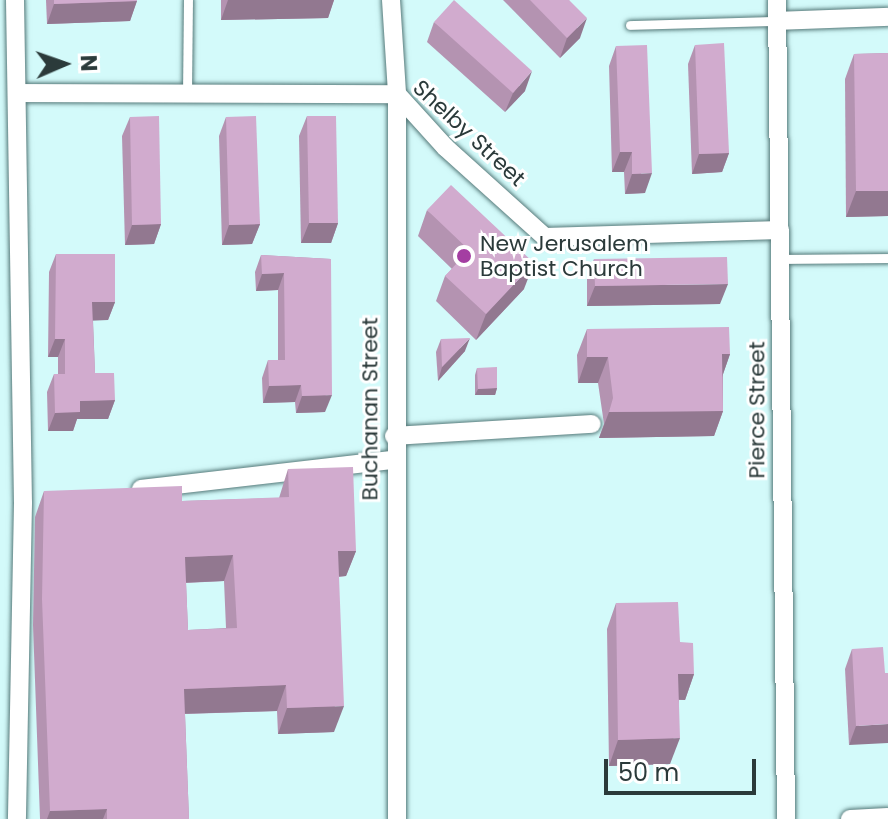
<!DOCTYPE html>
<html>
<head>
<meta charset="utf-8">
<style>
	body { margin:0 }
	#map { position:relative; width:888px; height:819px; overflow:hidden; background:#d3fafa; font-family:Poppins,sans-serif }
	div>[style] { position:absolute }
	[style*='--x'] { left:calc(var(--x)*1px); top:calc(var(--y)*1px); width:calc(var(--w)*1px); rotate:calc(var(--a)*1deg) }
	.roads { filter:drop-shadow(0 0 2px #567a7a) drop-shadow(0 0 2px #567a7a) }
	.lane>* { height:9px; margin:-4.5px; padding:0 4.5px; transform-origin:4.5px; border-radius:4.5px; background:#fff }
	.street>* { height:18px; margin:-9px; padding:0 9px; transform-origin:9px; border-radius:9px; background:#fff }
	.wall>* { inset:0; background:#b493b1 }
	.shaded-wall>* { inset:0; background:#927890 }
	.building>* { inset:0; background:#d1abce }
	.dots>* { width:22px; height:22px; translate:-50% -50%; box-sizing:border-box; border:4px solid #fff; border-radius:50% }
	span { translate:-50% -50%; white-space:nowrap; text-align:center; line-height:1.15; -webkit-text-stroke:6px #fff; paint-order:stroke }
	.street-label { font-size:22px; color:#2b3a3a }
	.poi-label { font-size:22px; color:#2b3a3a }
	.left { translate:0 -50%; text-align:left }
	.north { position:absolute; left:24px; top:24px; width:80px; height:80px; -webkit-text-stroke:6px #fff; paint-order:stroke; rotate:88deg; font-size:22px; font-weight:700; line-height:32px; text-align:center; color:#2b3a3a }
	.north::after { content:''; display:block; margin:auto; width:28px; height:36px; background:#2b3a3a; clip-path:polygon(50% 0,100% 100%,50% 72%,0 100%) }
	.scale { position:absolute; left:604px; top:759px; width:152px; height:36px; box-sizing:border-box; border:4px solid #2b3a3a; border-top:0; padding-left:10px; font-size:24px; line-height:28px; white-space:nowrap; color:#2b3a3a; -webkit-text-stroke:6px #fff; paint-order:stroke }
</style>
</head>
<body>
<div id="map">
	<div class="roads">
		<div class="lane">
			<i style="--x:630;--y:25;--w:147;--a:-1.6"></i>
			<i style="--x:187;--y:94;--w:94;--a:-89.4"></i>
			<i style="--x:780;--y:259;--w:108;--a:-0.5"></i>
		</div>
		<div class="street">
			<i style="--x:15;--y:0;--w:503;--a:89.09"></i>
			<i style="--x:23;--y:503;--w:316;--a:91.1"></i>
			<i style="--x:391;--y:0;--w:94;--a:86.3"></i>
			<i style="--x:397;--y:94;--w:725;--a:90"></i>
			<i style="--x:777;--y:0;--w:819;--a:89.37"></i>
			<i style="--x:777;--y:21;--w:111;--a:-2.1"></i>
			<i style="--x:17;--y:93;--w:380;--a:0.2"></i>
			<i style="--x:397;--y:94;--w:72;--a:47.8"></i>
			<i style="--x:445;--y:147;--w:135;--a:42"></i>
			<i style="--x:545;--y:237;--w:235;--a:-1.7"></i>
			<i style="--x:394;--y:436;--w:198;--a:-3.5"></i>
			<i style="--x:141;--y:489;--w:254;--a:-6.6"></i>
			<i style="--x:850;--y:819;--w:38;--a:-3"></i>
		</div>
	</div>
	<div class="wall">
		<i style="clip-path:polygon(46px 0,137px 0,130px 21px,47px 24px)"></i>
		<i style="clip-path:polygon(221px 0,334px 0,328px 18px,221px 20px)"></i>
		<i style="clip-path:polygon(503px 0,569px 0,580px 38px,560px 58px)"></i>
		<i style="clip-path:polygon(434px 22px,525px 91px,505px 112px,427px 42px)"></i>
		<i style="clip-path:polygon(695px 45px,729px 153px,722px 172px,692px 174px,688px 64px)"></i>
		<i style="clip-path:polygon(616px 46px,645px 193px,625px 194px,624px 172px,612px 172px,609px 66px)"></i>
		<i style="clip-path:polygon(888px 53px,888px 216px,846px 217px,845px 79px,854px 54px)"></i>
		<i style="clip-path:polygon(307px 116px,338px 223px,331px 243px,301px 243px,299px 136px)"></i>
		<i style="clip-path:polygon(130px 117px,161px 224px,154px 244px,125px 245px,122px 136px)"></i>
		<i style="clip-path:polygon(226px 117px,260px 224px,252px 244px,222px 245px,219px 136px)"></i>
		<i style="clip-path:polygon(427px 210px,524px 289px,476px 340px,436px 301px,445px 276px,452px 269px,418px 236px)"></i>
		<i style="clip-path:polygon(56px 254px,115px 302px,108px 320px,93px 320px,95px 373px,115px 400px,108px 419px,77px 419px,73px 431px,48px 431px,47px 392px,54px 374px,58px 374px,58px 357px,48px 357px,49px 272px)"></i>
		<i style="clip-path:polygon(261px 255px,331px 259px,325px 412px,296px 413px,295px 402px,263px 403px,262px 378px,268px 360px,278px 360px,278px 290px,256px 291px,255px 272px)"></i>
		<i style="clip-path:polygon(594px 259px,720px 304px,587px 306px,587px 279px)"></i>
		<i style="clip-path:polygon(587px 329px,730px 354px,723px 374px,723px 411px,714px 436px,599px 438px,604px 424px,598px 383px,578px 383px,577px 355px)"></i>
		<i style="clip-path:polygon(441px 339px,465px 351px,438px 381px,436px 352px)"></i>
		<i style="clip-path:polygon(477px 368px,497px 388px,495px 395px,475px 395px,475px 375px)"></i>
		<i style="clip-path:polygon(evenodd,288px 469px,356px 551px,346px 576px,339px 577px,334px 732px,278px 734px,277px 711px,185px 714px,189px 819px,40px 819px,33px 625px,35px 517px,44px 491px,182px 501px,279px 498px,288px 469px,224px 581px,226px 628px,188px 630px,186px 583px,224px 581px)"></i>
		<i style="clip-path:polygon(616px 603px,680px 642px,694px 674px,685px 700px,679px 700px,670px 764px,609px 766px,607px 629px)"></i>
		<i style="clip-path:polygon(852px 649px,885px 673px,849px 745px,845px 669px)"></i>
	</div>
	<div class="shaded-wall">
		<i style="clip-path:polygon(228px 0,334px 0,328px 18px,221px 20px)"></i>
		<i style="clip-path:polygon(137px 1px,130px 21px,47px 24px,54px 4px)"></i>
		<i style="clip-path:polygon(587px 18px,580px 38px,560px 58px,567px 38px)"></i>
		<i style="clip-path:polygon(532px 71px,525px 91px,505px 112px,513px 93px)"></i>
		<i style="clip-path:polygon(620px 152px,632px 152px,624px 172px,612px 172px)"></i>
		<i style="clip-path:polygon(729px 153px,722px 172px,692px 174px,699px 154px)"></i>
		<i style="clip-path:polygon(652px 173px,645px 193px,625px 194px,632px 174px)"></i>
		<i style="clip-path:polygon(856px 191px,888px 191px,888px 216px,846px 217px)"></i>
		<i style="clip-path:polygon(309px 223px,338px 223px,331px 243px,301px 243px)"></i>
		<i style="clip-path:polygon(161px 224px,154px 244px,125px 245px,132px 225px)"></i>
		<i style="clip-path:polygon(260px 224px,252px 244px,222px 245px,229px 225px)"></i>
		<i style="clip-path:polygon(534px 263px,524px 289px,476px 340px,486px 314px)"></i>
		<i style="clip-path:polygon(284px 273px,278px 290px,256px 291px,262px 274px)"></i>
		<i style="clip-path:polygon(728px 284px,720px 304px,587px 306px,595px 286px)"></i>
		<i style="clip-path:polygon(92px 302px,115px 302px,108px 320px,85px 321px)"></i>
		<i style="clip-path:polygon(470px 338px,465px 351px,438px 381px,442px 367px)"></i>
		<i style="clip-path:polygon(55px 339px,65px 339px,58px 357px,48px 357px)"></i>
		<i style="clip-path:polygon(722px 354px,730px 354px,721px 380px)"></i>
		<i style="clip-path:polygon(587px 357px,608px 357px,598px 383px,578px 383px)"></i>
		<i style="clip-path:polygon(301px 385px,295px 402px,263px 403px,269px 386px)"></i>
		<i style="clip-path:polygon(497px 388px,495px 395px,475px 395px,478px 389px)"></i>
		<i style="clip-path:polygon(332px 395px,325px 412px,296px 413px,302px 396px)"></i>
		<i style="clip-path:polygon(115px 400px,108px 419px,77px 419px,73px 431px,48px 431px,55px 413px,80px 401px)"></i>
		<i style="clip-path:polygon(723px 411px,714px 436px,599px 438px,609px 412px)"></i>
		<i style="clip-path:polygon(338px 551px,356px 551px,346px 576px,328px 577px)"></i>
		<i style="clip-path:polygon(233px 555px,224px 581px,176px 583px,185px 557px)"></i>
		<i style="clip-path:polygon(678px 674px,694px 674px,685px 700px,669px 699px)"></i>
		<i style="clip-path:polygon(286px 685px,277px 711px,175px 714px,184px 689px)"></i>
		<i style="clip-path:polygon(344px 706px,334px 732px,278px 734px,287px 708px)"></i>
		<i style="clip-path:polygon(888px 724px,888px 743px,849px 745px,856px 726px)"></i>
		<i style="clip-path:polygon(680px 738px,670px 764px,609px 766px,618px 740px)"></i>
		<i style="clip-path:polygon(107px 809px,103px 819px,47px 819px,50px 811px)"></i>
	</div>
	<div class="building">
		<i style="clip-path:polygon(54px 0,137px 0,137px 1px,54px 4px)"></i>
		<i style="clip-path:polygon(454px 0,532px 71px,513px 93px,434px 22px)"></i>
		<i style="clip-path:polygon(530px 0,569px 0,587px 18px,567px 38px)"></i>
		<i style="clip-path:polygon(724px 43px,729px 153px,699px 154px,695px 45px)"></i>
		<i style="clip-path:polygon(647px 45px,652px 173px,632px 174px,632px 152px,620px 152px,616px 46px)"></i>
		<i style="clip-path:polygon(888px 53px,888px 191px,856px 191px,854px 54px)"></i>
		<i style="clip-path:polygon(159px 116px,161px 224px,132px 225px,130px 117px)"></i>
		<i style="clip-path:polygon(256px 116px,260px 224px,229px 225px,226px 117px)"></i>
		<i style="clip-path:polygon(307px 116px,336px 116px,338px 223px,309px 223px)"></i>
		<i style="clip-path:polygon(451px 185px,534px 263px,486px 314px,445px 276px,469px 250px,427px 210px)"></i>
		<i style="clip-path:polygon(56px 254px,115px 254px,115px 302px,92px 302px,95px 373px,114px 373px,115px 400px,80px 401px,80px 412px,55px 413px,54px 374px,65px 374px,65px 339px,55px 339px)"></i>
		<i style="clip-path:polygon(261px 255px,331px 259px,332px 395px,302px 396px,301px 385px,269px 386px,268px 360px,285px 360px,284px 273px,262px 274px)"></i>
		<i style="clip-path:polygon(727px 257px,728px 284px,595px 286px,594px 259px)"></i>
		<i style="clip-path:polygon(729px 327px,730px 354px,722px 354px,723px 411px,609px 412px,613px 398px,608px 357px,587px 357px,587px 329px)"></i>
		<i style="clip-path:polygon(470px 338px,442px 367px,441px 339px)"></i>
		<i style="clip-path:polygon(497px 367px,497px 388px,478px 389px,477px 368px)"></i>
		<i style="clip-path:polygon(evenodd,353px 467px,356px 551px,338px 551px,344px 706px,287px 708px,286px 685px,184px 689px,189px 819px,107px 819px,107px 809px,50px 811px,42px 599px,44px 491px,182px 486px,182px 501px,289px 497px,288px 469px,353px 467px,233px 555px,237px 628px,188px 630px,185px 557px,233px 555px)"></i>
		<i style="clip-path:polygon(678px 602px,680px 642px,693px 643px,694px 674px,678px 674px,680px 738px,618px 740px,616px 603px)"></i>
		<i style="clip-path:polygon(883px 647px,885px 673px,888px 673px,888px 724px,856px 726px,852px 649px)"></i>
	</div>
	<div class="dots">
		<i style="left:464px;top:256px;background:#a43ea2"></i>
	</div>
	<div class="street-label">
		<span style="left:469px;top:133px;rotate:43deg">Shelby Street</span>
		<span style="left:370px;top:409px;rotate:-90deg">Buchanan Street</span>
		<span style="left:757px;top:410px;rotate:-90deg">Pierce Street</span>
	</div>
	<div class="poi-label">
		<span class="left" style="left:480px;top:256px">New Jerusalem<br>Baptist Church</span>
	</div>
	<div class="north">N</div>
	<div class="scale">50 m</div>
</div>
</body>
</html>
